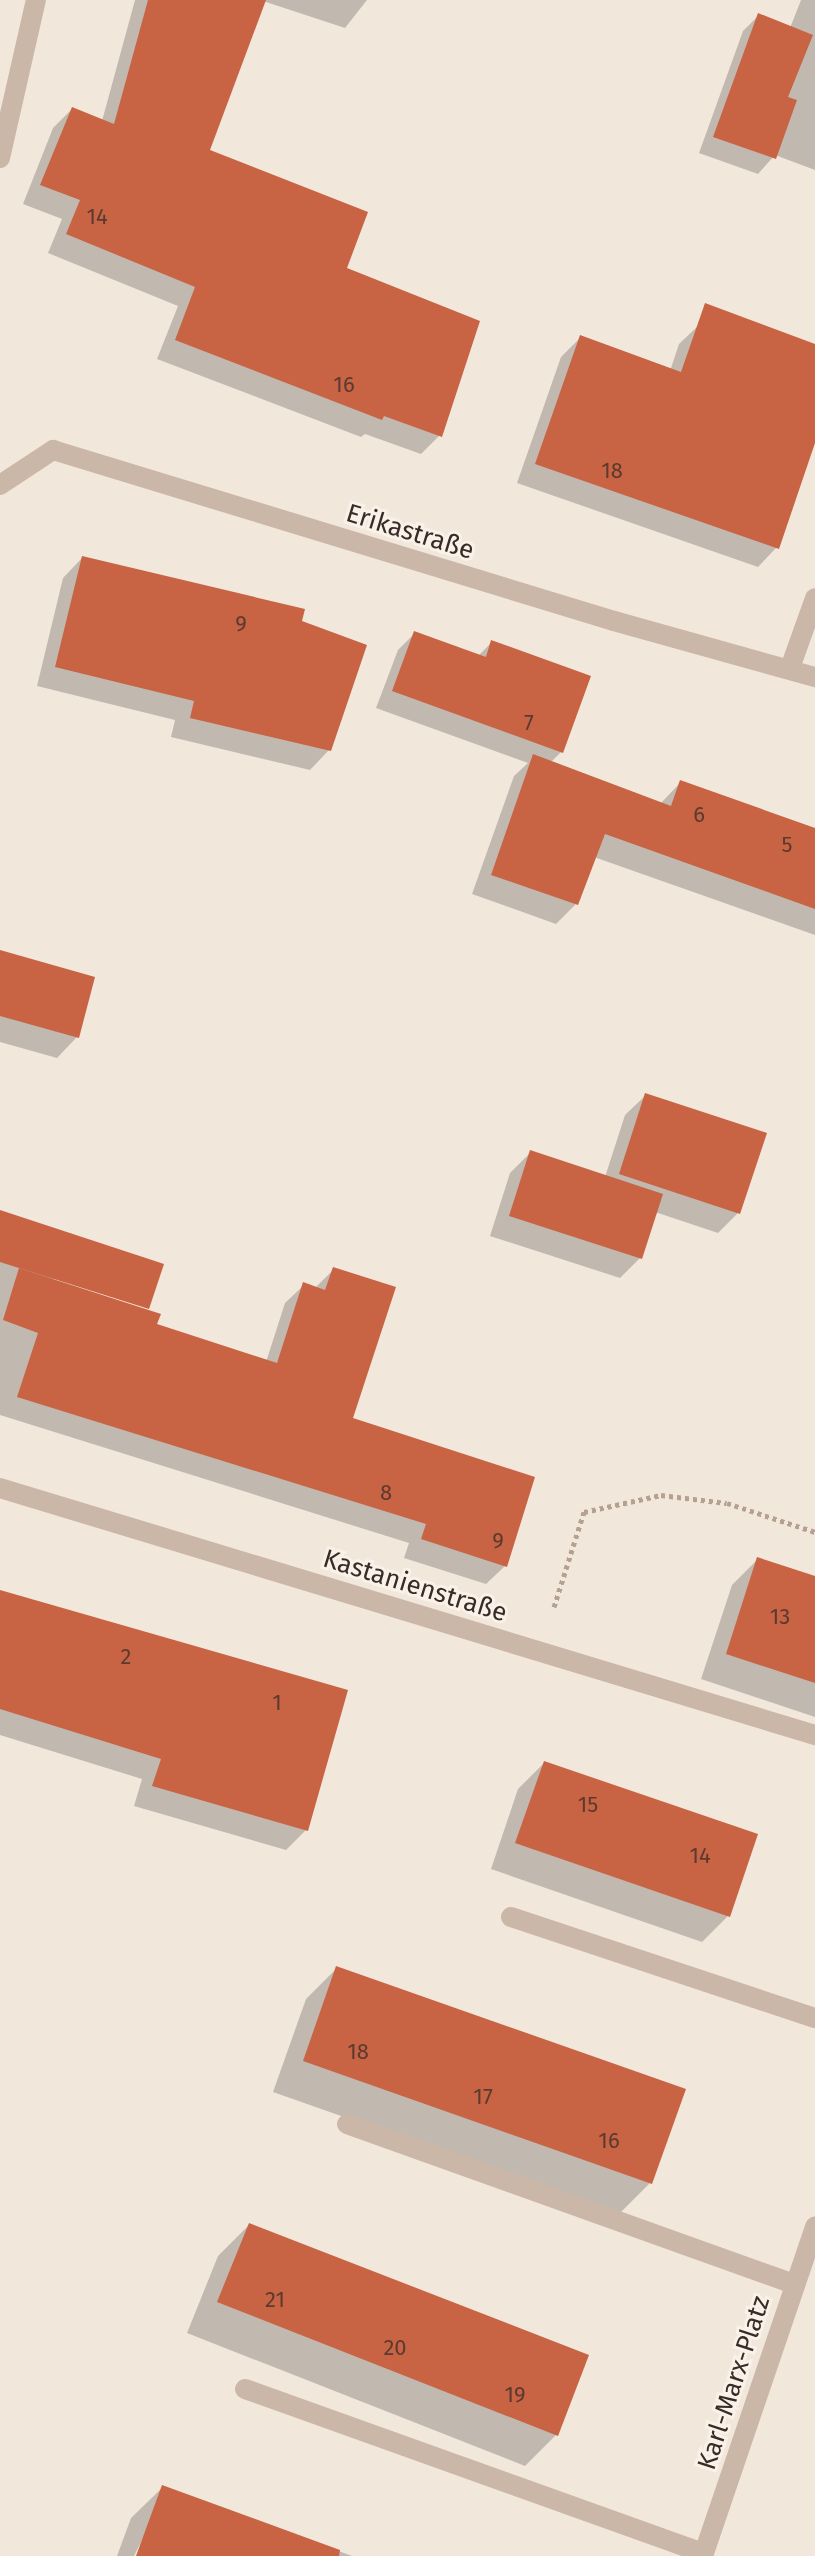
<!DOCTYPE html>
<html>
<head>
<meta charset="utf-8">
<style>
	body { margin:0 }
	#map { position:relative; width:815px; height:2556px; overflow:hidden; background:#f2e7db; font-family:"Fira Sans",sans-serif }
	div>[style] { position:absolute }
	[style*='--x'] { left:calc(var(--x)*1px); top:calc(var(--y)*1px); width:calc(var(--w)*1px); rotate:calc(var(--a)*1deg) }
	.shadow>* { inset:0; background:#0003 }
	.building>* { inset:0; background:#c86344 }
	.path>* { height:5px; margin-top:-2.5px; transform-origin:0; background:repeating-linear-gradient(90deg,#b6a191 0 4px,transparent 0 8px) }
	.service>* { height:20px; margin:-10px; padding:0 10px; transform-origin:10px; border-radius:10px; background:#cab7a7 }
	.minor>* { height:20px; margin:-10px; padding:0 10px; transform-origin:10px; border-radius:10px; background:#cab7a7 }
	span { translate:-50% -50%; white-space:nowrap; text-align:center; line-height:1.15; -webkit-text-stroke:6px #faf1e8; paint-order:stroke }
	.number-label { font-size:22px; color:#5b3a2f }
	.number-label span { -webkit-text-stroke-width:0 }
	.street-label { font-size:26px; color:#372c28 }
</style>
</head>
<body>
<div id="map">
	<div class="shadow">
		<i style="clip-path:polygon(135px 0,367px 0,345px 28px,263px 1px,207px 151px,344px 269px,440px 435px,421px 454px,365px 434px,361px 437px,157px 359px,178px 306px,48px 253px,62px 219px,23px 204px,53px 128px,72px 109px,102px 121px)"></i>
		<i style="clip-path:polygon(801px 0,815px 0,815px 170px,775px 155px,758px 174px,699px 153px,743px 31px,759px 15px,790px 28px)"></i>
		<i style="clip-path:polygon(699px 325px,815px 374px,815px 438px,777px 547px,758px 567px,517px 483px,561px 357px,580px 338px,670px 371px,679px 344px)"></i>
		<i style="clip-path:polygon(82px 558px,299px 623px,329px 750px,310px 770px,171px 737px,175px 720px,37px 686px,63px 578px)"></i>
		<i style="clip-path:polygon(415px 633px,478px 656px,492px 642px,561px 752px,550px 763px,660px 804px,681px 782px,815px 831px,815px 935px,594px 857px,576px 904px,556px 924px,472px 894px,514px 776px,528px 763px,376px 708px,398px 650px)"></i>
		<i style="clip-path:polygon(0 952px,77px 1037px,57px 1058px,0 1042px)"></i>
		<i style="clip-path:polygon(646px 1095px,739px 1212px,718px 1233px,655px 1212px,640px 1258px,620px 1278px,490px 1236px,510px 1173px,530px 1153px,605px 1177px,625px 1115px)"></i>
		<i style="clip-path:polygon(0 1212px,68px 1234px,52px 1281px,155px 1325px,266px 1362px,285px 1303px,304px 1285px,314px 1289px,333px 1270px,351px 1419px,505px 1566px,486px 1584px,404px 1558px,409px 1543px,0 1415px)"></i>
		<i style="clip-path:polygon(758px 1559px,815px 1578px,815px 1717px,701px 1679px,732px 1585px)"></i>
		<i style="clip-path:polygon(0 1592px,306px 1830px,286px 1850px,134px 1806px,142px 1779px,0 1735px)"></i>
		<i style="clip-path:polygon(544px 1763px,728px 1916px,702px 1942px,491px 1869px,518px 1789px)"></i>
		<i style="clip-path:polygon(337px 1968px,650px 2183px,619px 2214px,273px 2092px,306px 1999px)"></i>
		<i style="clip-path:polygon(249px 2225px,557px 2434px,525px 2466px,187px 2333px,218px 2256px)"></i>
		<i style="clip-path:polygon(163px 2487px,352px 2556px,138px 2556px,151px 2522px,134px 2556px,117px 2556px,131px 2518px)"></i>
	</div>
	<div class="building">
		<i style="clip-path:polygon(148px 0,266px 0,210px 150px,368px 212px,347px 268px,480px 321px,442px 437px,384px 416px,382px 420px,175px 340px,195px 287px,66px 234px,80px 200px,40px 185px,72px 107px,114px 124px)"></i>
		<i style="clip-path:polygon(758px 13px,813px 35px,788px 97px,797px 100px,776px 159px,713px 137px)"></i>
		<i style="clip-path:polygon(705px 303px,815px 344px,815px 443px,779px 549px,535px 464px,580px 335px,681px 372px)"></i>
		<i style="clip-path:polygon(82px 556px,305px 609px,302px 621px,367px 645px,331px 751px,190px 718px,194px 701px,55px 667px)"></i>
		<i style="clip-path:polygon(414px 631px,486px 657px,491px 640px,591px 676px,563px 753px,392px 691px)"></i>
		<i style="clip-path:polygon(533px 754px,671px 806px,680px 780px,815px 828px,815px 909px,605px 834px,578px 905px,491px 875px)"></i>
		<i style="clip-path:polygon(0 950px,95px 977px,79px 1038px,0 1016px)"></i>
		<i style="clip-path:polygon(645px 1093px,767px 1133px,740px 1214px,619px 1174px)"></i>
		<i style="clip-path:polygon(530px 1150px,663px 1194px,642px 1259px,509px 1216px)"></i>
		<i style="clip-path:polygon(0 1210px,164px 1264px,149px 1309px,0 1262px)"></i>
		<i style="clip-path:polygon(333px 1267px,396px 1287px,353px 1418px,535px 1477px,507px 1567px,421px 1539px,426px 1524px,17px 1397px,38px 1333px,3px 1320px,19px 1268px,161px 1314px,157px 1324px,277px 1363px,303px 1282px,325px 1290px)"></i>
		<i style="clip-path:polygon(757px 1557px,815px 1576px,815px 1683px,726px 1654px)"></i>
		<i style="clip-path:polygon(0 1590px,348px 1690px,308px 1831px,152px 1786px,161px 1759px,0 1709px)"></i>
		<i style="clip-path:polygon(544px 1761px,758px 1834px,730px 1917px,515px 1843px)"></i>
		<i style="clip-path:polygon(336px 1966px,686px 2089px,652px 2184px,303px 2061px)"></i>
		<i style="clip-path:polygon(249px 2223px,589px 2355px,558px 2436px,217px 2302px)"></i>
		<i style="clip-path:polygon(162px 2485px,340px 2550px,339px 2556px,136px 2556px)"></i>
	</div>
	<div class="path">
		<i style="--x:554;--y:1607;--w:100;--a:-72.5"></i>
		<i style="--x:584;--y:1512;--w:79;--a:-12.4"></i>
		<i style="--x:661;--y:1495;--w:66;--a:6.9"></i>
		<i style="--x:727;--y:1503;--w:93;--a:18.2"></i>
	</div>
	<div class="service">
		<i style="--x:511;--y:1917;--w:320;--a:18.4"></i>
		<i style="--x:347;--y:2124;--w:474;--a:19.7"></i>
		<i style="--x:245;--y:2389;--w:487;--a:19.7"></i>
	</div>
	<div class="minor">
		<i style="--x:0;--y:158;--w:162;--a:-77.2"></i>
		<i style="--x:0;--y:485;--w:64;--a:-33.4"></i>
		<i style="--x:53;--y:450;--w:586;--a:16.95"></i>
		<i style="--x:614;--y:621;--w:209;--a:15.6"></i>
		<i style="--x:790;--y:668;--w:74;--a:-70.3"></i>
		<i style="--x:0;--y:1488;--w:852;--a:16.86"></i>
		<i style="--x:703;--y:2556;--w:348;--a:-71.2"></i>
	</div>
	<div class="number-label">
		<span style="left:97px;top:217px">14</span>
		<span style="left:344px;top:385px">16</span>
		<span style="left:612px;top:471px">18</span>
		<span style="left:241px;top:624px">9</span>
		<span style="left:529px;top:723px">7</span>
		<span style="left:699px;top:815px">6</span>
		<span style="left:787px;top:845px">5</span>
		<span style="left:386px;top:1493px">8</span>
		<span style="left:498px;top:1541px">9</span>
		<span style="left:780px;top:1617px">13</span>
		<span style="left:126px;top:1657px">2</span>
		<span style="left:277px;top:1703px">1</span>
		<span style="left:588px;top:1805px">15</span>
		<span style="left:700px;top:1856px">14</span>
		<span style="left:358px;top:2052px">18</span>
		<span style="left:483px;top:2097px">17</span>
		<span style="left:609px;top:2141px">16</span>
		<span style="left:275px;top:2300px">21</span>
		<span style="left:395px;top:2348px">20</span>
		<span style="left:515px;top:2395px">19</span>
	</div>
	<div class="street-label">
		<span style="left:410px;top:532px;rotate:17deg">Erikastraße</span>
		<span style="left:415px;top:1586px;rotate:17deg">Kastanienstraße</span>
		<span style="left:734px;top:2383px;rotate:-72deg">Karl-Marx-Platz</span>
	</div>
</div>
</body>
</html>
